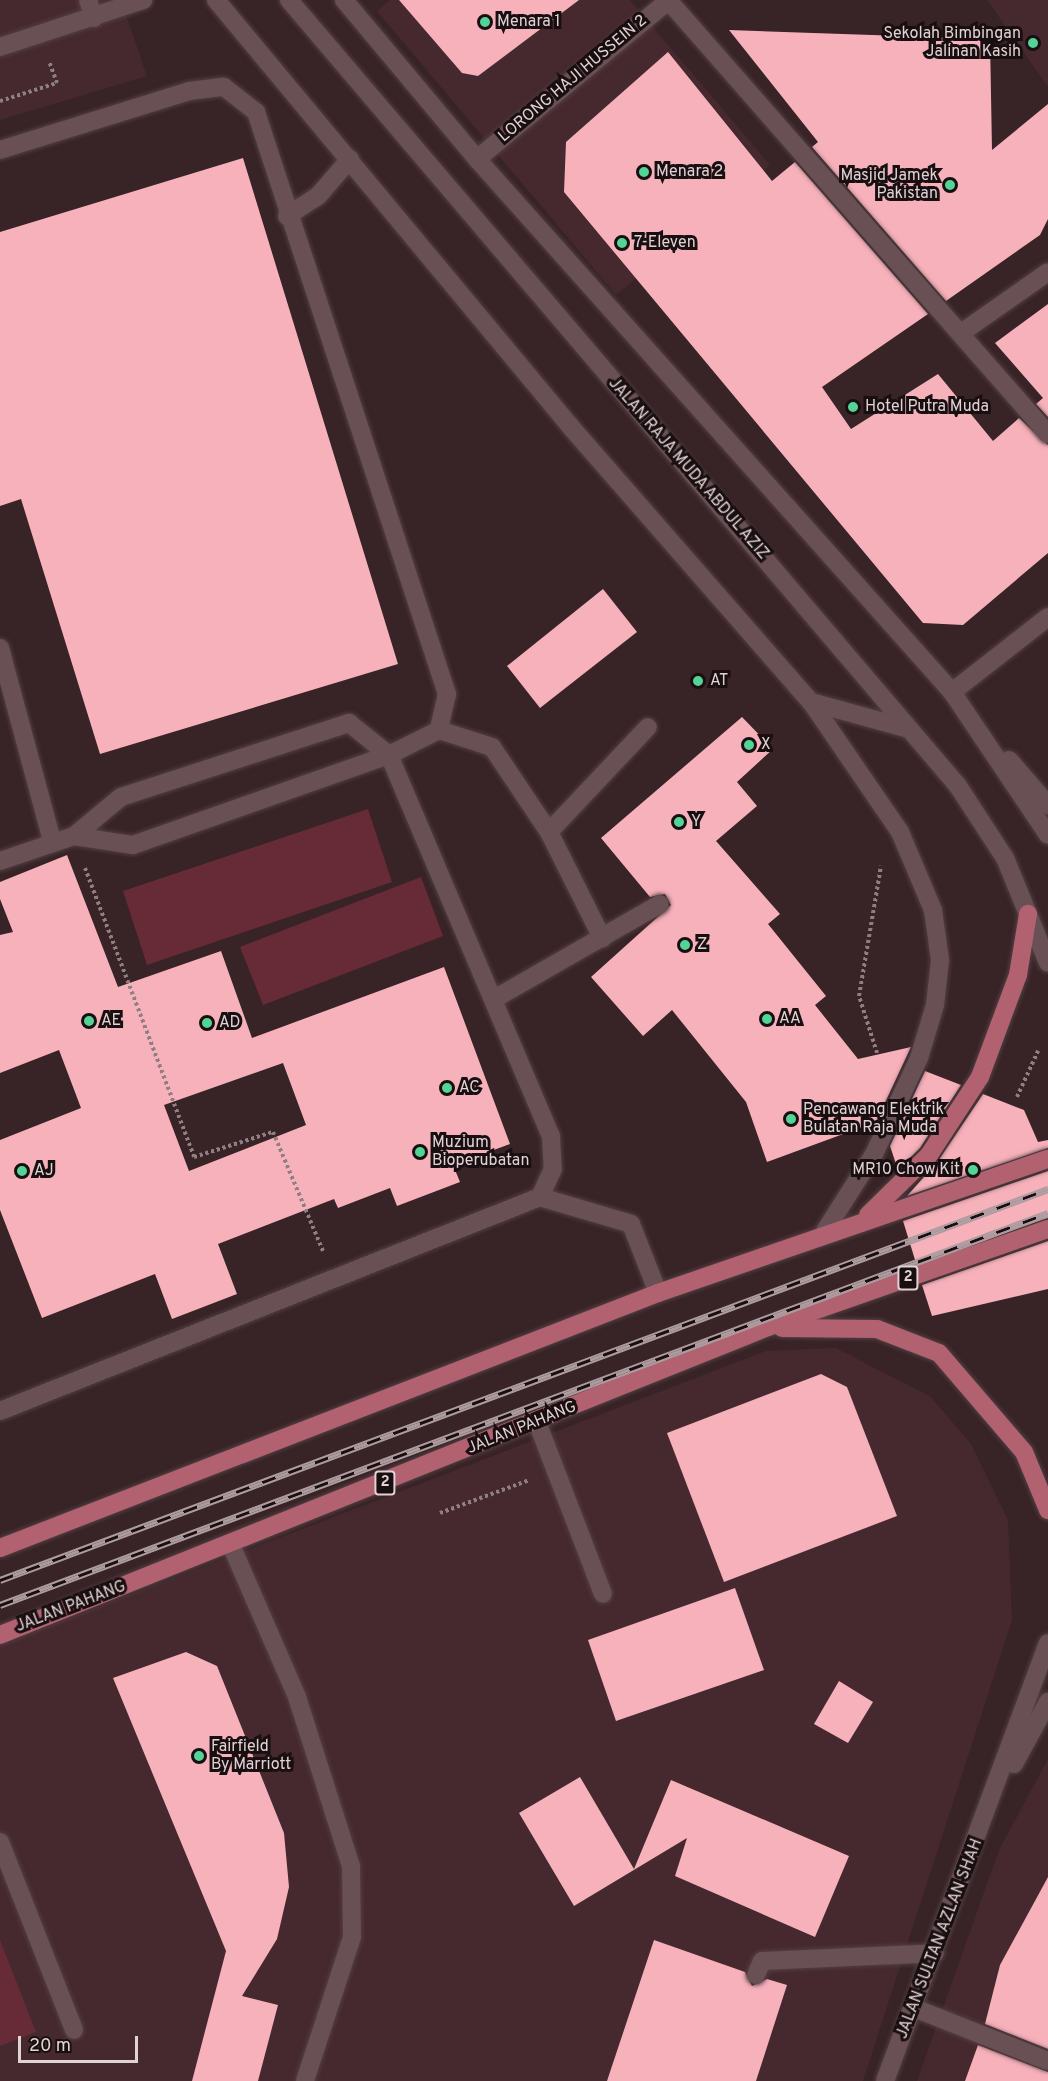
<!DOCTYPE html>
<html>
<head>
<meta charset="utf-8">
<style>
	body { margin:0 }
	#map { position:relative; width:1048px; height:2081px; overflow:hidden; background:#382326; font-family:Overpass,sans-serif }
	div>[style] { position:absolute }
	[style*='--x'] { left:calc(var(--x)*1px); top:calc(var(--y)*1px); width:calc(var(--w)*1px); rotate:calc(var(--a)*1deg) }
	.built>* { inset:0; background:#46292e }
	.green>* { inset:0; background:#662b37 }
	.building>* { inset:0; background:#f6b1bb }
	.path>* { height:4px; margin-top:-2px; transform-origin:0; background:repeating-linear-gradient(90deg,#907f81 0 3px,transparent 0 6px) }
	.roads { filter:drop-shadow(0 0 2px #513f42) drop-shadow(0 0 2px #513f42) }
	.service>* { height:18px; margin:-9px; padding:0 9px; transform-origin:9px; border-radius:9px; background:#695054 }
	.minor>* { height:18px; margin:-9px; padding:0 9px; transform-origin:9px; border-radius:9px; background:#695054 }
	.secondary>* { height:18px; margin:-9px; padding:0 9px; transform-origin:9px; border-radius:9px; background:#695054 }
	.primary>* { height:18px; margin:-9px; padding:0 9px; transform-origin:9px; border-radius:9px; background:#b26171 }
	.rail>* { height:7px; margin-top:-3.5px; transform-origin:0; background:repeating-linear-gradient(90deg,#190f11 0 14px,#ad9c9f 0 28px); box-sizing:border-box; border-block:2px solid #ad9c9f }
	.dots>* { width:16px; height:16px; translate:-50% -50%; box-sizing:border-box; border:3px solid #190f11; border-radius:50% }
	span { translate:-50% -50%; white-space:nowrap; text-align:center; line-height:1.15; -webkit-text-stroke:6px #190f11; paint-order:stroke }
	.shield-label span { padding:2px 4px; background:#190f11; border:2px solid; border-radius:4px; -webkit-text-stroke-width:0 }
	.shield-label { font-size:15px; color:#e1d2d4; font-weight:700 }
	.poi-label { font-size:16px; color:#e1d2d4 }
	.left { translate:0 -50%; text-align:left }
	.right { translate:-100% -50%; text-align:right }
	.street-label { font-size:16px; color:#e1d2d4 }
	.scale { position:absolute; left:18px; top:2036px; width:120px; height:27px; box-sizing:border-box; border:3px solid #e1d2d4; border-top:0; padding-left:8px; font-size:18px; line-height:21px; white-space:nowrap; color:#e1d2d4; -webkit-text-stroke:4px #190f11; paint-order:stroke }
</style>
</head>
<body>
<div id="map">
	<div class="built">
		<i style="clip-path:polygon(0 0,121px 0,147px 76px,0 120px)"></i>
		<i style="clip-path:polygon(390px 0,630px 0,770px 165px,616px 295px,377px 11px)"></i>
		<i style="clip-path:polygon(987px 0,1048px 0,1048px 87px)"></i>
		<i style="clip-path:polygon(836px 1348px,931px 1397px,971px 1444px,1008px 1520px,1012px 1620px,863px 2081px,0 2081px,0 1645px,766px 1351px)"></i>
		<i style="clip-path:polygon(1048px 1759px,1048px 2081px,917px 2081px,999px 1850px)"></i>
	</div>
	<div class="green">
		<i style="clip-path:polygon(368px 809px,392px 882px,147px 965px,123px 891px)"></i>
		<i style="clip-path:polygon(421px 877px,443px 936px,263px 1005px,240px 947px)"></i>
		<i style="clip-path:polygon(0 1940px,36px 2032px,0 2046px)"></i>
	</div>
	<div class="building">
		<i style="clip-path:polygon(399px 0,579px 0,478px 76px,462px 73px)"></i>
		<i style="clip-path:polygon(729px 30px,990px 39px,992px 150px,1048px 104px,1048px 219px,1040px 235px,946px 301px,812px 147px,818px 142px)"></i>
		<i style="clip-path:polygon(668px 52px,772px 181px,795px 162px,928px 314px,822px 387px,851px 429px,938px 374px,993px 441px,1019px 418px,1048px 445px,1048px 553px,963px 625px,923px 623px,564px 192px,566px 142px)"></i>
		<i style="clip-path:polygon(243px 158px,398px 664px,100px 754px,21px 499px,0 506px,0 232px)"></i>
		<i style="clip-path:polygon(1048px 304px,1048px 417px,1036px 404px,1043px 398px,995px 343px)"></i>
		<i style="clip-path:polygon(603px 589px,637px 632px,540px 708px,507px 666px)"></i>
		<i style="clip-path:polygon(742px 717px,773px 749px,737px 782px,757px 806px,716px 841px,780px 914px,768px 924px,826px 996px,815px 1005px,858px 1059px,911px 1047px,876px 1122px,767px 1162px,746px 1102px,672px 1010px,643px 1036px,591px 977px,671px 905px,665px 894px,650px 897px,601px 838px)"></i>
		<i style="clip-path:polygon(evenodd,67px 855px,118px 987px,221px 951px,252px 1038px,444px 967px,510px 1144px,453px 1165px,460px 1182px,397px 1206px,390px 1188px,338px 1208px,334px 1199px,218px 1244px,237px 1294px,172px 1319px,155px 1274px,42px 1318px,0 1210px,0 1140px,81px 1108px,59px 1050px,0 1073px,0 935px,13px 932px,0 899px,0 882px,67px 855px,283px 1063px,306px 1125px,189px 1171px,164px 1105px,283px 1063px)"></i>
		<i style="clip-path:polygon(925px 1071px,961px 1085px,920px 1148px,898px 1170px,890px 1146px)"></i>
		<i style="clip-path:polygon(983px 1094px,1024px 1110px,1038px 1142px,1048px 1140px,1048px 1148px,907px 1196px,938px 1161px)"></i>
		<i style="clip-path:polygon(1048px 1171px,1048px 1218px,916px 1263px,903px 1221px)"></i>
		<i style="clip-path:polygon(1048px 1241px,1048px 1289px,932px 1316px,922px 1285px)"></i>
		<i style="clip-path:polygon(821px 1374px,847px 1387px,897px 1516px,724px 1582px,667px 1433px)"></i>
		<i style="clip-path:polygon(735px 1588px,764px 1670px,616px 1721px,588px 1640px)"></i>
		<i style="clip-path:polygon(186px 1652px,217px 1666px,284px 1833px,289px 1887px,277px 1939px,242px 1996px,278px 2005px,258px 2081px,192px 2081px,226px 1951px,113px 1678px)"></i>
		<i style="clip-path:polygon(839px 1681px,873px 1702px,848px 1743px,814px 1724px)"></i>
		<i style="clip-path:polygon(580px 1777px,634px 1869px,671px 1780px,849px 1856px,815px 1937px,675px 1876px,687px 1838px,574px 1906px,519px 1813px)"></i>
		<i style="clip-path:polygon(1048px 1877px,1048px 2049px,985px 2024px,1000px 1965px)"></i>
		<i style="clip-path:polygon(654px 1940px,745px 1972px,752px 1986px,767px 1979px,787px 1985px,756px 2081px,607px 2081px)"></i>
		<i style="clip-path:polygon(978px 2045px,1048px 2072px,1048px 2081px,965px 2081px)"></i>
	</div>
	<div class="path">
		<i style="--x:0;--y:101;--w:60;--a:-17.5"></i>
		<i style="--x:57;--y:83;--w:23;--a:-110"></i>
		<i style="--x:85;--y:868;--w:309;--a:69.3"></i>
		<i style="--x:194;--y:1157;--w:83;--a:-17.6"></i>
		<i style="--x:273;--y:1132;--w:129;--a:67.2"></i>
		<i style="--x:877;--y:1053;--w:60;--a:-107.5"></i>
		<i style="--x:859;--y:996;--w:132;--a:-80.4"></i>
		<i style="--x:1017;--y:1097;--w:51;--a:-65.5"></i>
		<i style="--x:440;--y:1513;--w:95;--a:-20.3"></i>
	</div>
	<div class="roads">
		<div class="service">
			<i style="--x:88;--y:0;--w:19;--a:72"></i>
			<i style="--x:216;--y:0;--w:554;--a:50.27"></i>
			<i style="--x:570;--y:426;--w:366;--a:48.9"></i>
			<i style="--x:811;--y:702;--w:102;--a:15.4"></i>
			<i style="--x:668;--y:0;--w:577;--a:48.8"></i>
			<i style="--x:0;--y:47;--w:151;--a:-18.2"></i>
			<i style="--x:0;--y:150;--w:198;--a:-17.3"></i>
			<i style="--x:189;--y:91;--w:35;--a:-7"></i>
			<i style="--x:224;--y:87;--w:41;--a:38"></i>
			<i style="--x:256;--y:112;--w:613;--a:71.83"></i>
			<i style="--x:447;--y:694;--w:37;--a:103"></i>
			<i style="--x:287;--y:216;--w:37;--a:-33"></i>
			<i style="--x:318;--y:196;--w:49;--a:-49.1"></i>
			<i style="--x:961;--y:333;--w:106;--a:-35"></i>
			<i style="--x:0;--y:648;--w:200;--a:74.9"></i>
			<i style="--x:811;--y:702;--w:158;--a:55.6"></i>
			<i style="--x:900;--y:832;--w:85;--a:67.1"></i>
			<i style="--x:933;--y:910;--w:50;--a:82"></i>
			<i style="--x:940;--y:960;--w:45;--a:96.3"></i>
			<i style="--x:935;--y:1005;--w:55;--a:106.8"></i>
			<i style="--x:919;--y:1058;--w:106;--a:115.1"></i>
			<i style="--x:874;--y:1154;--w:91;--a:122.5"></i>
			<i style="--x:549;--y:832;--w:119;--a:63.4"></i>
			<i style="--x:74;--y:836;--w:61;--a:-39.7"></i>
			<i style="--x:121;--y:797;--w:240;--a:-18"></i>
			<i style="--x:349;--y:723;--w:51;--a:38.7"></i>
			<i style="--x:389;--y:755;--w:414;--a:67"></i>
			<i style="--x:551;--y:1136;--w:33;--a:87"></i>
			<i style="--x:553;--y:1169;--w:31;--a:115"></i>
			<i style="--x:0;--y:861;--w:78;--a:-18.7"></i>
			<i style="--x:74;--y:836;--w:60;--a:8.7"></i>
			<i style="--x:133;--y:845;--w:271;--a:-19.4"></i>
			<i style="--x:389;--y:755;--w:56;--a:-26.6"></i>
			<i style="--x:439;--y:730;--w:56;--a:17.8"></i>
			<i style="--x:492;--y:747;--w:102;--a:56.2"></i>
			<i style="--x:549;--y:832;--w:144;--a:-46.7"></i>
			<i style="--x:494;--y:999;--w:191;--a:-29.8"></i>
			<i style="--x:0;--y:1411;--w:581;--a:-21.62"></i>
			<i style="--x:540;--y:1197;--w:95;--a:16.5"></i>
			<i style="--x:631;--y:1224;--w:74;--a:68.6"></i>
			<i style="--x:537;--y:1422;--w:184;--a:69"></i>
			<i style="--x:0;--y:1842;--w:202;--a:68.5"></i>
			<i style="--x:756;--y:1975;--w:15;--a:-67"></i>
			<i style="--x:762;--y:1961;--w:173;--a:-2.6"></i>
			<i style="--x:914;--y:2008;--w:144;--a:21.6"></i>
		</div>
		<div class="minor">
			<i style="--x:477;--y:159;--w:249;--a:-39.6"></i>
			<i style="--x:952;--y:692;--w:122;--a:-38"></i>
			<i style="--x:231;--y:1545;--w:166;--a:66.5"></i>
			<i style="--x:297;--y:1697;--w:177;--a:72.3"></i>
			<i style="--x:351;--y:1866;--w:71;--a:89.2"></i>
			<i style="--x:352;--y:1937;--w:151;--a:108.1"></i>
		</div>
		<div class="secondary">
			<i style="--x:289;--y:0;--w:1032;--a:49.6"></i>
			<i style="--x:958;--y:786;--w:86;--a:56.9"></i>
			<i style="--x:1005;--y:858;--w:113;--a:67.7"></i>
			<i style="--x:344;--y:0;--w:207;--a:50.1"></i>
			<i style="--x:477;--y:159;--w:714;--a:48.29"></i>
			<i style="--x:952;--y:692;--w:172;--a:56.1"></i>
			<i style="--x:1009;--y:760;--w:60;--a:49.1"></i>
			<i style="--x:1014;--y:1764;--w:71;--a:-61.3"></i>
			<i style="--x:885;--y:2081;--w:467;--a:-69.6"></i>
		</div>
		<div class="primary">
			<i style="--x:868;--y:1215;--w:86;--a:-44.5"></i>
			<i style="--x:929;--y:1155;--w:93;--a:-56.8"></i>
			<i style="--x:980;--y:1077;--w:109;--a:-69.6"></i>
			<i style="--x:1018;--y:975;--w:62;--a:-80.7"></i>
			<i style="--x:782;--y:1328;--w:95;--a:0.6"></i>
			<i style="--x:877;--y:1329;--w:66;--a:21.2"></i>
			<i style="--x:939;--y:1353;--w:130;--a:49.4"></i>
			<i style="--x:1024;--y:1452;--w:63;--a:67.5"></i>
			<i style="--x:0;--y:1548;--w:706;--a:-21.18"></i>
			<i style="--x:658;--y:1293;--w:412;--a:-19"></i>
			<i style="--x:0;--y:1635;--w:827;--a:-21.85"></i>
			<i style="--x:768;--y:1327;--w:297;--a:-19.3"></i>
		</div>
	</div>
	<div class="rail">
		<i style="--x:0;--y:1580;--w:1119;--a:-20.46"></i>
		<i style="--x:0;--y:1605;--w:1119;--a:-20.51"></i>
	</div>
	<div class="dots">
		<i style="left:485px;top:22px;background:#54d396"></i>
		<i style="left:1033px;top:43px;background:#54d396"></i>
		<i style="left:644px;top:172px;background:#54d396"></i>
		<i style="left:950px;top:185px;background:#54d396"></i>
		<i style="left:622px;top:243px;background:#54d396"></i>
		<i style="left:853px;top:407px;background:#54d396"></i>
		<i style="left:698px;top:681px;background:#54d396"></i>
		<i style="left:749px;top:745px;background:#54d396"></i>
		<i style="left:679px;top:822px;background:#54d396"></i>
		<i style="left:685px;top:945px;background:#54d396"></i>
		<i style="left:767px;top:1019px;background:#54d396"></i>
		<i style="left:89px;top:1021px;background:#54d396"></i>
		<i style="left:207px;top:1023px;background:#54d396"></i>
		<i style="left:447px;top:1088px;background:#54d396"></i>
		<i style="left:791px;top:1119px;background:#54d396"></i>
		<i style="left:420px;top:1152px;background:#54d396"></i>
		<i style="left:973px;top:1170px;background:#54d396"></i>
		<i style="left:22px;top:1171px;background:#54d396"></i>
		<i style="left:199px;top:1756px;background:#54d396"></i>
	</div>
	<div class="shield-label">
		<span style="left:908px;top:1278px">2</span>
		<span style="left:385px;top:1483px">2</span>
	</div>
	<div class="poi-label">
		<span class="left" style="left:497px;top:22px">Menara 1</span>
		<span class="right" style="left:1021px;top:43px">Sekolah Bimbingan<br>Jalinan Kasih</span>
		<span class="left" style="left:656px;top:172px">Menara 2</span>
		<span class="right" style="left:938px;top:185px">Masjid Jamek<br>Pakistan</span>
		<span class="left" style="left:634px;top:243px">7-Eleven</span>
		<span class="left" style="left:865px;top:407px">Hotel Putra Muda</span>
		<span class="left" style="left:710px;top:681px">AT</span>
		<span class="left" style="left:761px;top:745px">X</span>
		<span class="left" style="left:691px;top:822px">Y</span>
		<span class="left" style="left:697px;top:945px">Z</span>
		<span class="left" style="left:779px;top:1019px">AA</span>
		<span class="left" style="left:101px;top:1021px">AE</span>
		<span class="left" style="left:219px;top:1023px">AD</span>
		<span class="left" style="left:459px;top:1088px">AC</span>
		<span class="left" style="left:803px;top:1119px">Pencawang Elektrik<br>Bulatan Raja Muda</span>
		<span class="left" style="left:432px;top:1152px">Muzium<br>Bioperubatan</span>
		<span class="right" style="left:960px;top:1170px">MR10 Chow Kit</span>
		<span class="left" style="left:34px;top:1171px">AJ</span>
		<span class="left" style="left:211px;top:1756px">Fairfield<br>By Marriott</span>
	</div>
	<div class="street-label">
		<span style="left:573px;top:79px;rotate:-40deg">LORONG HAJI HUSSEIN 2</span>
		<span style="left:688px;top:469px;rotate:49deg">JALAN RAJA MUDA ABDUL AZIZ</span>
		<span style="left:522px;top:1428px;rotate:-22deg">JALAN PAHANG</span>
		<span style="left:71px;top:1607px;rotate:-21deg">JALAN PAHANG</span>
		<span style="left:940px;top:1939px;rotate:-69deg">JALAN SULTAN AZLAN SHAH</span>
	</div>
	<div class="scale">20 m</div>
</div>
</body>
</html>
